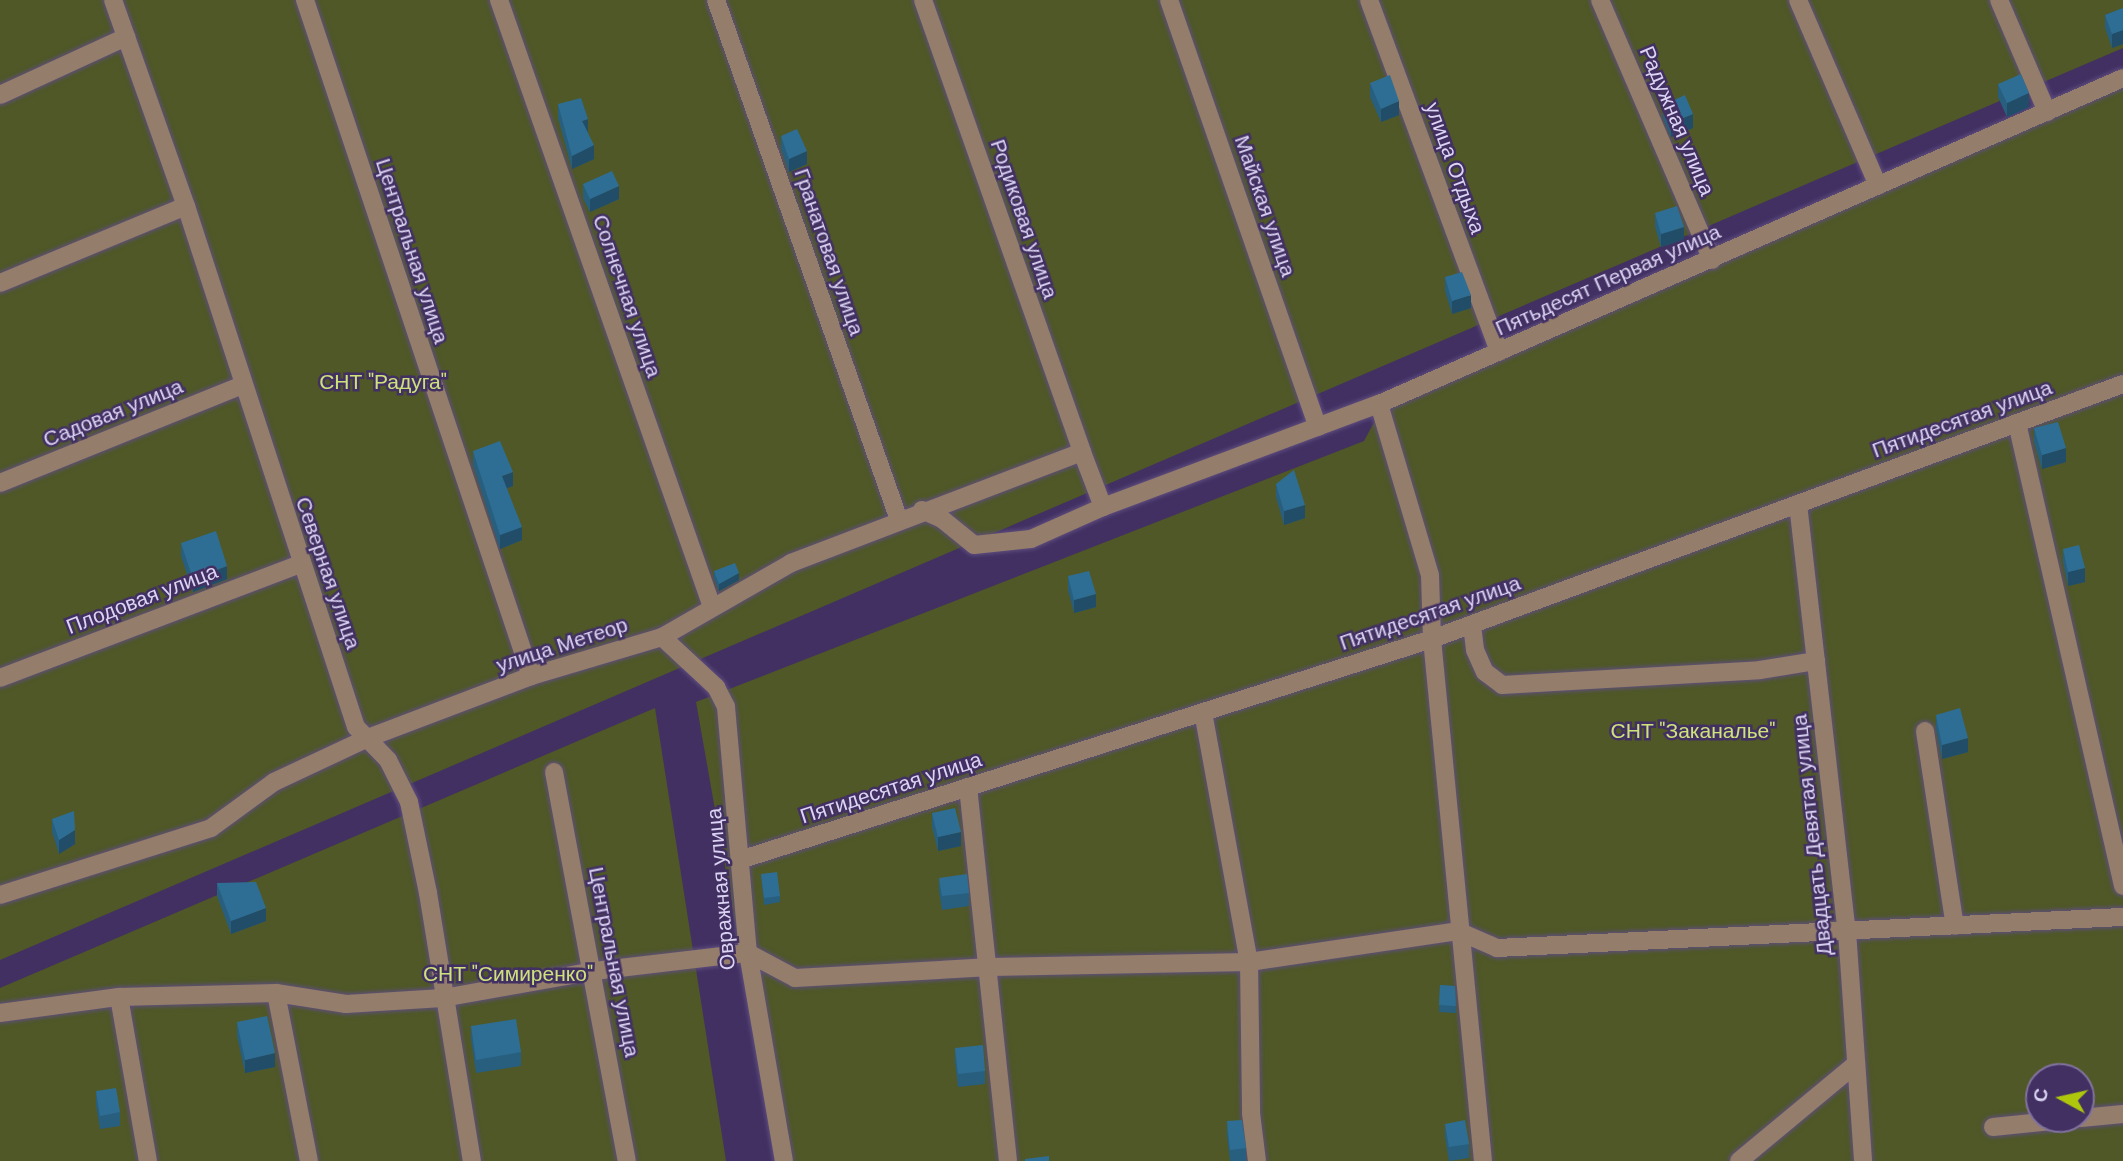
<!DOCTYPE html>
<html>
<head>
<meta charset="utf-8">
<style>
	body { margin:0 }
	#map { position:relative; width:2123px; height:1161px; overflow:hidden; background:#423063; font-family:"DM Sans",sans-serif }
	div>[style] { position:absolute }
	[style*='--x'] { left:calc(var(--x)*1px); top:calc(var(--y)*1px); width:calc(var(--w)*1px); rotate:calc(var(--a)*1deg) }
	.green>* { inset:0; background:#4f5826 }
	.roads { filter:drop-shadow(0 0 2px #5e4e7d) drop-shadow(0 0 2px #5e4e7d) }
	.minor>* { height:18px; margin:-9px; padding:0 9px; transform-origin:9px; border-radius:9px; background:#957d6b }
	.wall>* { inset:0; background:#285f7f }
	.shaded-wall>* { inset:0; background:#214d68 }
	.building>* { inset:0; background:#2f6e94 }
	span { translate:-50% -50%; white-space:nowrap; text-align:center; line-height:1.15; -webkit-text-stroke:5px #423063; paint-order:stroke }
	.street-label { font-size:21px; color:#dcd4f3 }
	.park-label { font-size:21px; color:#cee27c }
	.north { position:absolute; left:2025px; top:1063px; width:70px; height:70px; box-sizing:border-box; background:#423063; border:2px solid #80729d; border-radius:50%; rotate:278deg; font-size:19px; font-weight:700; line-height:28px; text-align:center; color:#dcd4f3 }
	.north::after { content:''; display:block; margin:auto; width:24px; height:32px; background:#aec60b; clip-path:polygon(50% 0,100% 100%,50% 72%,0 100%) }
</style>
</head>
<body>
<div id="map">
	<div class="green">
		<i style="clip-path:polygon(0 0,2123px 0,2123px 48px,0 960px)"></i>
		<i style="clip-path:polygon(evenodd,2123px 77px,2123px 1161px,777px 1161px,696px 702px,1364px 441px,1392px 389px,1550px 326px,2123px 77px,2039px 1077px,2081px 1077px,2081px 1119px,2039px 1119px,2039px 1077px)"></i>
		<i style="clip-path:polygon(655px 708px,726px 1161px,0 1161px,0 988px)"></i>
	</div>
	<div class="roads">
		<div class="minor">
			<i style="--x:113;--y:0;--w:219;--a:70.5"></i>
			<i style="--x:186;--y:206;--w:548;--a:71.93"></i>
			<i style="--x:356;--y:727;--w:46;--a:45.9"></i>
			<i style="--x:388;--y:760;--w:47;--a:63.4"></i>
			<i style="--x:409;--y:802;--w:93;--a:78.2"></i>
			<i style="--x:428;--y:893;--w:272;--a:80.7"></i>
			<i style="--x:305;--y:0;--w:713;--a:71.51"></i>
			<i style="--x:499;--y:0;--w:643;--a:70.66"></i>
			<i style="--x:716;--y:0;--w:551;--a:70.61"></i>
			<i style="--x:923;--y:0;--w:479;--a:70.6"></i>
			<i style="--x:1169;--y:0;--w:452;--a:70.8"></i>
			<i style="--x:1369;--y:0;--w:375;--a:69.7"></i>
			<i style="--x:1600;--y:0;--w:283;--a:66.7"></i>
			<i style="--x:1798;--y:0;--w:202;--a:66.7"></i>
			<i style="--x:1999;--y:0;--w:122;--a:66.8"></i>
			<i style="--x:0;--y:95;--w:139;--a:-24.7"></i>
			<i style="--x:0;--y:283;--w:201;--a:-22.5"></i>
			<i style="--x:1379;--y:404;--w:178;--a:73.4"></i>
			<i style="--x:1430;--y:575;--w:64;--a:88.2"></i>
			<i style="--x:1432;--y:639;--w:524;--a:84.42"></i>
			<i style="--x:2017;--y:423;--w:475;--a:77.1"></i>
			<i style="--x:0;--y:483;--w:262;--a:-22"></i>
			<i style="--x:1798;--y:504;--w:430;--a:83.5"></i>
			<i style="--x:1847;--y:931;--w:231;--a:86"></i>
			<i style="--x:922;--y:510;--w:22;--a:24"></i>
			<i style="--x:942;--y:519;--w:41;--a:39.1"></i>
			<i style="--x:974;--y:545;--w:57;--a:-6"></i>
			<i style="--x:1031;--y:539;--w:79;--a:-24"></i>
			<i style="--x:1103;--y:507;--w:295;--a:-20.5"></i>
			<i style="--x:1379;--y:404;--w:812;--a:-23.66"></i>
			<i style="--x:1472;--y:625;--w:25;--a:83"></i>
			<i style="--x:1475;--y:650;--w:24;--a:66"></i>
			<i style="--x:1485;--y:672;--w:21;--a:37"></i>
			<i style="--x:1502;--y:685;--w:258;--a:-3.3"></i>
			<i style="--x:1760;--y:670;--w:57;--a:-9.1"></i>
			<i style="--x:662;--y:637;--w:74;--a:42.8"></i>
			<i style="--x:716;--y:687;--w:22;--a:63"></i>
			<i style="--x:726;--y:707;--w:247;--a:84.9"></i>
			<i style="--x:748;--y:953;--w:211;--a:80.2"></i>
			<i style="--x:0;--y:678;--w:321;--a:-20.8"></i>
			<i style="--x:1203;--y:712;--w:254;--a:79.6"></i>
			<i style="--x:1249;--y:962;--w:151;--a:89.2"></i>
			<i style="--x:1251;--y:1113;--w:48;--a:82.9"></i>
			<i style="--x:1925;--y:731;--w:197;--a:81.3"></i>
			<i style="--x:554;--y:772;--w:396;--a:79.4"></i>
			<i style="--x:968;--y:787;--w:376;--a:83.9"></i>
			<i style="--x:743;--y:859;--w:723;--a:-17.71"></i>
			<i style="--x:1432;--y:639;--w:737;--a:-20.26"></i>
			<i style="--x:0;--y:895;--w:221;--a:-17.6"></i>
			<i style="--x:211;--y:828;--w:78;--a:-36.1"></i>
			<i style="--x:274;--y:782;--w:104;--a:-25.1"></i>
			<i style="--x:368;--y:738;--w:174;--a:-20.8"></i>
			<i style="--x:531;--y:676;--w:137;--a:-16.6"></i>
			<i style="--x:662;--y:637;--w:149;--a:-29.8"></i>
			<i style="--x:791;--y:563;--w:311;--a:-20.9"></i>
			<i style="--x:1082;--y:452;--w:59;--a:69.1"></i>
			<i style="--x:276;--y:993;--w:171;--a:78.9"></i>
			<i style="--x:119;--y:997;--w:167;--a:80"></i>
			<i style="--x:0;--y:1013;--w:120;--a:-7.7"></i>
			<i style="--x:119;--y:997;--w:157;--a:-1.5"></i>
			<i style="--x:276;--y:993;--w:71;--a:8.9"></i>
			<i style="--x:346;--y:1004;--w:97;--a:-3.5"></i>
			<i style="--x:443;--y:998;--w:153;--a:-10.1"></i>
			<i style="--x:594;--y:971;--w:155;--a:-6.7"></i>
			<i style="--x:748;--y:953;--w:53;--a:28"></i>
			<i style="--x:795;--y:978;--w:196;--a:-3.2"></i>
			<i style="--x:991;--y:967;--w:258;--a:-1.1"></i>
			<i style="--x:1249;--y:962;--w:211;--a:-8.4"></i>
			<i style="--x:1458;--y:931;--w:43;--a:23.6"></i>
			<i style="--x:1497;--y:948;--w:627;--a:-2.84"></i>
			<i style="--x:2081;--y:1118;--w:42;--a:-5.4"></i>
			<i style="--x:1993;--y:1127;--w:78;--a:-5.9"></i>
			<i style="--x:1739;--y:1161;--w:152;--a:-39.7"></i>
		</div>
	</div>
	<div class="wall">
		<i style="clip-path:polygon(2123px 8px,2123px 44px,2112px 48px,2105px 28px,2105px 15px)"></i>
		<i style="clip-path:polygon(1370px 83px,1399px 115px,1381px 122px,1370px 97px)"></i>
		<i style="clip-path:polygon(1998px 84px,2029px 107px,2007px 117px,1998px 97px)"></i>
		<i style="clip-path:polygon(558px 104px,588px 132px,594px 159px,572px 169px,558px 118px)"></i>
		<i style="clip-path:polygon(1663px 105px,1693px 128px,1671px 137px,1663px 118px)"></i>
		<i style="clip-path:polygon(781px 136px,807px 164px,789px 172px,781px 149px)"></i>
		<i style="clip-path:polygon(583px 184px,619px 199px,590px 212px,583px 198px)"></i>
		<i style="clip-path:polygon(1655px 213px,1684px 240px,1661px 247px,1655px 227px)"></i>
		<i style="clip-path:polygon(1445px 277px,1471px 308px,1452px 314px,1445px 291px)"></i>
		<i style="clip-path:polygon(2034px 428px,2066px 462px,2042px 469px,2034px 442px)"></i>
		<i style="clip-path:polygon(473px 451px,513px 486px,507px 488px,522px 540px,500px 549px,473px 465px)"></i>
		<i style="clip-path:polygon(1276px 484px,1305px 518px,1284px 525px,1276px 497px)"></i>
		<i style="clip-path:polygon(181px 543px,227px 579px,193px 592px,181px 556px)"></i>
		<i style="clip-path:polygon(2063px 549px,2085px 582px,2068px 586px,2063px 562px)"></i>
		<i style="clip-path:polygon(714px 571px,739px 580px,719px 591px,714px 578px)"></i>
		<i style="clip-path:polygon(1068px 576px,1096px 607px,1074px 613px,1068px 590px)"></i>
		<i style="clip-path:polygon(1936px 715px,1968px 752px,1942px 759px,1936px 728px)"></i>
		<i style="clip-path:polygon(932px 813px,961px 846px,938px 851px,932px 827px)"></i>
		<i style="clip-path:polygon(52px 819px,75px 844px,59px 854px,52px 832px)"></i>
		<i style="clip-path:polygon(761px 874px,780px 896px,780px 902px,764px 905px)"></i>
		<i style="clip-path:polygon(939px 878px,969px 893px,969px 906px,942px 910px,939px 891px)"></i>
		<i style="clip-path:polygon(217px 883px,266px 921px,231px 934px,217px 896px)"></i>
		<i style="clip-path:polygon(1440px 985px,1455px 986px,1456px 1013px,1439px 1012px)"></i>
		<i style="clip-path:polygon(237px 1022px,275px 1067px,245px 1073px,237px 1036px)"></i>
		<i style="clip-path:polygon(471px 1026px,521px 1052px,521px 1066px,476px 1073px,471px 1039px)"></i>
		<i style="clip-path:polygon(955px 1048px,985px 1071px,985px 1084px,958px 1087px,955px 1062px)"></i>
		<i style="clip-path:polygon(96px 1091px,120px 1112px,120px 1126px,100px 1129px,96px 1105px)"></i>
		<i style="clip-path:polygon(1227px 1121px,1246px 1148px,1246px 1161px,1230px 1161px,1227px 1135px)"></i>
		<i style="clip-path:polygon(1445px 1124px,1469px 1144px,1469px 1158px,1449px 1161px,1445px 1137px)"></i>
	</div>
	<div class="shaded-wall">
		<i style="clip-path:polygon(2123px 30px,2123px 44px,2112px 48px,2112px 34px)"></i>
		<i style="clip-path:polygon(2029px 93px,2029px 107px,2007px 117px,2007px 103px)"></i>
		<i style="clip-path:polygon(1399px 101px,1399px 115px,1381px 122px,1381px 109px)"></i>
		<i style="clip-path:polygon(1693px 114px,1693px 128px,1671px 137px,1671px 123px)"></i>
		<i style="clip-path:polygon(588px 119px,588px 133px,582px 121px)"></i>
		<i style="clip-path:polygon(594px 145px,594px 159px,572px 169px,572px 156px)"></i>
		<i style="clip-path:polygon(807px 151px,807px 164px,789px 172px,789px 159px)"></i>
		<i style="clip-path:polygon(619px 186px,619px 199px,590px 212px,590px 199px)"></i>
		<i style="clip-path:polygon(1684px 227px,1684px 240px,1661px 247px,1661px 234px)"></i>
		<i style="clip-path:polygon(1471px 295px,1471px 308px,1452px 314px,1452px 301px)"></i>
		<i style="clip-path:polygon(2066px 448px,2066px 462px,2042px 469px,2042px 455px)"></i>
		<i style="clip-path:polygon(513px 472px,513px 486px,502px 490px,502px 476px)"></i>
		<i style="clip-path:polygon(1305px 505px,1305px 518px,1284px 525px,1284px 511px)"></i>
		<i style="clip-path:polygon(522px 527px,522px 540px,500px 549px,500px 535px)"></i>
		<i style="clip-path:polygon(227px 566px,227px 579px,193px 592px,193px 579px)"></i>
		<i style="clip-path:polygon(2085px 568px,2085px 582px,2068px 586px,2068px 572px)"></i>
		<i style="clip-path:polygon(739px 573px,739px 580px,719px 591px,719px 584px)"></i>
		<i style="clip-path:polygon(1096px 594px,1096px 607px,1074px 613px,1074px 600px)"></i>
		<i style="clip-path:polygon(1968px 738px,1968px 752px,1942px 759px,1942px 745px)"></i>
		<i style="clip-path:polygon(75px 830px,75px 844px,59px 854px,59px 840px)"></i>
		<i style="clip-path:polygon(961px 832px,961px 846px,938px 851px,938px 837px)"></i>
		<i style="clip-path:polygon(266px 908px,266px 921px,231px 934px,231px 921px)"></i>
		<i style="clip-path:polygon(275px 1053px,275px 1067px,245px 1073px,245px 1060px)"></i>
	</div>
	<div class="building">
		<i style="clip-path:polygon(2123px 8px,2123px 30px,2112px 34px,2105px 15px)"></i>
		<i style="clip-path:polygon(2021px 74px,2029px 93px,2007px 103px,1998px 84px)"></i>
		<i style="clip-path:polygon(1390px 75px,1399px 101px,1381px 109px,1370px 83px)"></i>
		<i style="clip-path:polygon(1685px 95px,1693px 114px,1671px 123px,1663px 105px)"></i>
		<i style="clip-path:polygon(581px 98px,588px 119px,582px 121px,594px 145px,572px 156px,558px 104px)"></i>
		<i style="clip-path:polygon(797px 129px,807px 151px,789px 159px,781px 136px)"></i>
		<i style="clip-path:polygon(612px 171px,619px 186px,590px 199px,583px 184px)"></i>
		<i style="clip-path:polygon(1677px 206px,1684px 227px,1661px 234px,1655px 213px)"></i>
		<i style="clip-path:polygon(1462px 272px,1471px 295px,1452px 301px,1445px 277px)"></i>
		<i style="clip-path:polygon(2058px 422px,2066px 448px,2042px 455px,2034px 428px)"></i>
		<i style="clip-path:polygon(500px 441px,513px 472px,502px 476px,522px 527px,500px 535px,473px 451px)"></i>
		<i style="clip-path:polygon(1294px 470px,1305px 505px,1284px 511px,1276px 484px)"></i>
		<i style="clip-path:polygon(216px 531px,227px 566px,193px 579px,181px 543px)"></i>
		<i style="clip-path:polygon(2079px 545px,2085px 568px,2068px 572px,2063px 549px)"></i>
		<i style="clip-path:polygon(735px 563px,739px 573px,719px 584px,714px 571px)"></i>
		<i style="clip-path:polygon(1089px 571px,1096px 594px,1074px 600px,1068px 576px)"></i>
		<i style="clip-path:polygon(1960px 708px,1968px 738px,1942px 745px,1936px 715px)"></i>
		<i style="clip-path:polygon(955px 808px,961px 832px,938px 837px,932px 813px)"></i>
		<i style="clip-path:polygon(74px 811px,75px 830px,59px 840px,52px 819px)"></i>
		<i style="clip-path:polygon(777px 872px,780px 896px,764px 898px,761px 874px)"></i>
		<i style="clip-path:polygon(967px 874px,969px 893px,942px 896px,939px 878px)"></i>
		<i style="clip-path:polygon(256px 882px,266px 908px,231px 921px,217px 883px)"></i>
		<i style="clip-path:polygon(1440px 985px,1455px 986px,1456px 1006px,1439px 1005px)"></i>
		<i style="clip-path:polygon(267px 1016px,275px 1053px,245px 1060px,237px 1022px)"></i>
		<i style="clip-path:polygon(516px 1019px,521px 1052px,476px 1060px,471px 1026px)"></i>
		<i style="clip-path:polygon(983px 1045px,985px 1071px,958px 1074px,955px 1048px)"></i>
		<i style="clip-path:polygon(116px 1088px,120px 1112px,100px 1116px,96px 1091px)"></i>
		<i style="clip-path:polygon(1242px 1120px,1246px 1148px,1230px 1150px,1227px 1121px)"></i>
		<i style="clip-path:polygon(1465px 1120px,1469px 1144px,1449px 1147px,1445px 1124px)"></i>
		<i style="clip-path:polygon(1049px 1156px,1049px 1161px,1025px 1161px,1025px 1159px)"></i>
	</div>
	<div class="street-label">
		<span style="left:1677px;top:121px;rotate:67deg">Радужная улица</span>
		<span style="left:1455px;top:168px;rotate:70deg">улица Отдыха</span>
		<span style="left:1265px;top:206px;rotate:71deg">Майская улица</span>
		<span style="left:1024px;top:219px;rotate:71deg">Родиковая улица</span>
		<span style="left:412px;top:251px;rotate:72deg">Центральная улица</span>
		<span style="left:829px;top:252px;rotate:71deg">Гранатовая улица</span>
		<span style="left:1608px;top:280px;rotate:-24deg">Пятьдесят Первая улица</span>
		<span style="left:627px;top:296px;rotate:71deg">Солнечная улица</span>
		<span style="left:113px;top:413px;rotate:-22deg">Садовая улица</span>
		<span style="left:1962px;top:419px;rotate:-20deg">Пятидесятая улица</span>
		<span style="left:328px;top:573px;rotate:71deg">Северная улица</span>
		<span style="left:142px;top:599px;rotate:-21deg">Плодовая улица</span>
		<span style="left:1430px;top:613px;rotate:-19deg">Пятидесятая улица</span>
		<span style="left:562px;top:645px;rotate:-18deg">улица Метеор</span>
		<span style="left:891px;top:788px;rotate:-18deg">Пятидесятая улица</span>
		<span style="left:1812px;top:835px;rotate:-96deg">Двадцать Девятая улица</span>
		<span style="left:721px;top:889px;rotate:-95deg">Овражная улица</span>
		<span style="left:614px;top:962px;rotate:79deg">Центральная улица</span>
	</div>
	<div class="park-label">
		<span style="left:383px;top:382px">СНТ "Радуга"</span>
		<span style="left:1693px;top:731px">СНТ "Заканалье"</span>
		<span style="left:508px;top:974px">СНТ "Симиренко"</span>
	</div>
	<div class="north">С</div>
</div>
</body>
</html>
